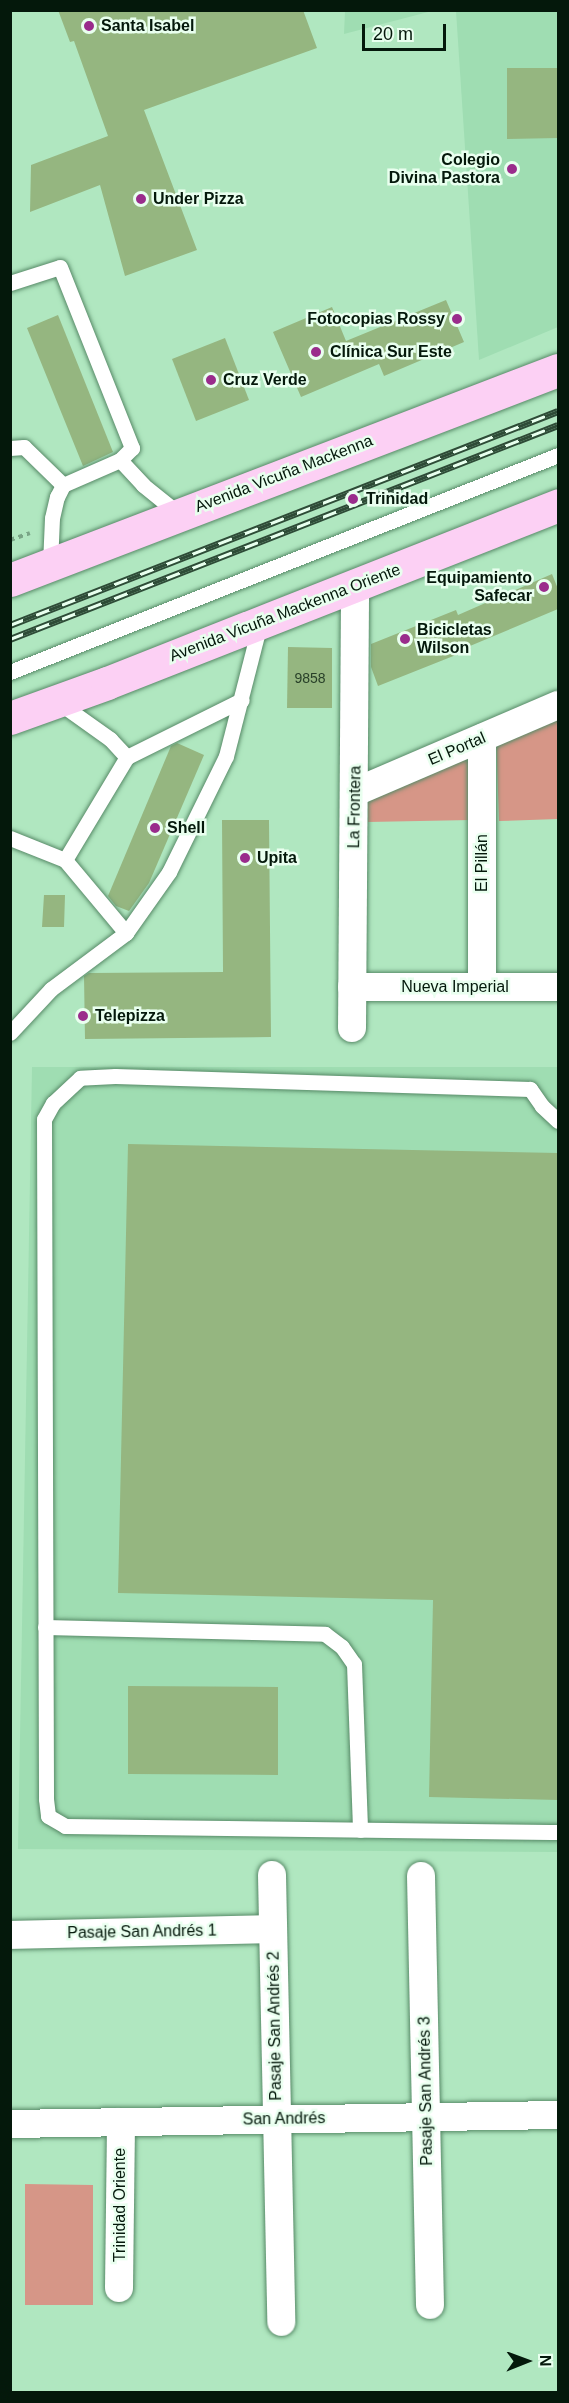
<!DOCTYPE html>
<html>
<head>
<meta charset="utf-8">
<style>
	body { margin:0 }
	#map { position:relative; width:569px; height:2403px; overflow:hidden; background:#b0e7c0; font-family:Helvetica,sans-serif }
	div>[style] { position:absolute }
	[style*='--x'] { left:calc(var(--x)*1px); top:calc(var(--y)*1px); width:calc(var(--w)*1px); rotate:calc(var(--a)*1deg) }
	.built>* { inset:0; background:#9fddb2 }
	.green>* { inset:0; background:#d69687 }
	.building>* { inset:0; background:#95b680 }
	.path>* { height:4px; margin-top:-2px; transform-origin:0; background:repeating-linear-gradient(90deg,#79a586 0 4.5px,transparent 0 9px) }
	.roads { filter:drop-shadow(0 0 2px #578a67) drop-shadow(0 0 2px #578a67) }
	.lane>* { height:15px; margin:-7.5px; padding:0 7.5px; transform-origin:7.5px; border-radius:7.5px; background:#fff }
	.street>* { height:28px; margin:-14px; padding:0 14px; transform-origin:14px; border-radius:14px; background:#fff }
	.primary>* { height:33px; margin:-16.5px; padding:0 16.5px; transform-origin:16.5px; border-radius:16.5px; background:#fcd0f4 }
	.rail>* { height:7px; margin-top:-3.5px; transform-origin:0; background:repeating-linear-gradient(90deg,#e9ffef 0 14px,#2e4b37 0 28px); box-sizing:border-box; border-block:2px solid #2e4b37 }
	.dots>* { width:16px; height:16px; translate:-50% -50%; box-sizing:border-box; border:3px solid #e9ffef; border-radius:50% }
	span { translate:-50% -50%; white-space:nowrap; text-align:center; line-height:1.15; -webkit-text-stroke:5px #e9ffef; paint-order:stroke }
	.number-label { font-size:14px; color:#284028 }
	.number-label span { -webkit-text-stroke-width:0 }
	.poi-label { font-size:16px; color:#04180b; font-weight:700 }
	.left { translate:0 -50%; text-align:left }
	.right { translate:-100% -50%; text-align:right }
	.street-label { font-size:16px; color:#04180b }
	.frame { position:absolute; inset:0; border:12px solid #04180b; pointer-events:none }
	.north { position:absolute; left:497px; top:2331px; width:60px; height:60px; -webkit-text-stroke:4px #e9ffef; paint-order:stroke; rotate:89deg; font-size:16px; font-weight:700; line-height:24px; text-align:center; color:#04180b }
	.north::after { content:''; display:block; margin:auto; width:21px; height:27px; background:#04180b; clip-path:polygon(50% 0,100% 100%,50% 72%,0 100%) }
	.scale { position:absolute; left:362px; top:24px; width:84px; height:27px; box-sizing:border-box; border:3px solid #04180b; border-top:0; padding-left:8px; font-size:18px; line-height:21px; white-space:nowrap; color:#04180b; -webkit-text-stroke:4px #e9ffef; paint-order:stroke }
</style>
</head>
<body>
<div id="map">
	<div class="built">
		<i style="clip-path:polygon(345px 11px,345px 10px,432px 11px,344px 34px)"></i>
		<i style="clip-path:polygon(456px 11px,558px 11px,558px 327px,479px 360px)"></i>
		<i style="clip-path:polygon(32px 1067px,558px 1067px,558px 1852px,18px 1849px)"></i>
	</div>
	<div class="green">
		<i style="clip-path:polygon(558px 708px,558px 819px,499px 821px,496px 734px)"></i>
		<i style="clip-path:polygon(470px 742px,471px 820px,368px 822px,367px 784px)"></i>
		<i style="clip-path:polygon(25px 2184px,93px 2185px,93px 2305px,25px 2305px)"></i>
	</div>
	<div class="building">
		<i style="clip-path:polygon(58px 10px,303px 10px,317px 48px,144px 110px,197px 250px,125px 276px,100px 185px,30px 212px,31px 165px,108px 136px,74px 41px,70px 42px)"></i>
		<i style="clip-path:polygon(507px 68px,558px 68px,558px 138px,507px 139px)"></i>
		<i style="clip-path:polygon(446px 300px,464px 342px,384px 376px,379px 364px,301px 397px,273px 332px,332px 307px,346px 341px)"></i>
		<i style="clip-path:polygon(58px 315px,113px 452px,83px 466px,27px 328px)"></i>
		<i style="clip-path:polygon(225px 338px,249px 400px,196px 421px,172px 359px)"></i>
		<i style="clip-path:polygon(552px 574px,558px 589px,558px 609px,470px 646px,471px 649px,378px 686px,371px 667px,371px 644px,456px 610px,458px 615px)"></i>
		<i style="clip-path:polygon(288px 647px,332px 648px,332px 708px,287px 708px)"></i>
		<i style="clip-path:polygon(177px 743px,204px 755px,149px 883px,129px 911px,116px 906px,108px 896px,171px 746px)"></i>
		<i style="clip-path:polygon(222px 820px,269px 820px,271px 1037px,85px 1039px,84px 976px,89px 973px,223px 972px)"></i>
		<i style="clip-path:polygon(44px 895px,65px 895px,64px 927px,42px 927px)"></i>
		<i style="clip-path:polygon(128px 1144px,558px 1153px,558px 1800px,429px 1797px,433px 1600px,118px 1593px)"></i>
		<i style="clip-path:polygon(128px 1686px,278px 1687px,278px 1775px,128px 1774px)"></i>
	</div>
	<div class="path">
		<i style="--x:10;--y:540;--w:21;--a:-19"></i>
	</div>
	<div class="roads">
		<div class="lane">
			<i style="--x:10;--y:283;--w:52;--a:-17.7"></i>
			<i style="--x:60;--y:267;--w:195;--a:68.3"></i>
			<i style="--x:132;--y:448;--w:17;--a:135"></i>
			<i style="--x:10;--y:448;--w:14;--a:-4"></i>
			<i style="--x:24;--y:447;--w:54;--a:44.3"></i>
			<i style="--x:50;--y:564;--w:46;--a:-87.5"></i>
			<i style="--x:52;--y:518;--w:22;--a:-77"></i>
			<i style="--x:57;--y:497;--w:13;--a:-63"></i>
			<i style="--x:63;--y:485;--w:62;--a:-23.7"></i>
			<i style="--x:120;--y:460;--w:34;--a:47"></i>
			<i style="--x:143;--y:485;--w:46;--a:38.9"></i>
			<i style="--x:10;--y:672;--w:589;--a:-21.6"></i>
			<i style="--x:58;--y:702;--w:64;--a:35.4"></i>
			<i style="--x:110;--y:739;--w:25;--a:47"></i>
			<i style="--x:127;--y:757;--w:128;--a:-26.4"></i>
			<i style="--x:10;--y:838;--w:59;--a:21.8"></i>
			<i style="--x:65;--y:860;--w:95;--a:50.1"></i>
			<i style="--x:65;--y:860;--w:120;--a:-59"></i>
			<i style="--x:10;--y:1033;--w:60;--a:-47"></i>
			<i style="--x:51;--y:989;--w:94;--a:-36.7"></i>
			<i style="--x:126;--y:933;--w:75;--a:-54.8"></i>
			<i style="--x:169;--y:872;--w:129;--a:-63.8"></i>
			<i style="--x:226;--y:756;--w:136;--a:-75.6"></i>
			<i style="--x:558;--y:1121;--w:22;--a:-137"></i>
			<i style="--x:542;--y:1106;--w:21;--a:-125"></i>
			<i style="--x:530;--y:1089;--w:415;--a:-178.2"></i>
			<i style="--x:115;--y:1076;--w:35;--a:177"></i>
			<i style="--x:80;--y:1078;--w:37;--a:137"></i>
			<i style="--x:53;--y:1103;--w:18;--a:119"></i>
			<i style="--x:44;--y:1119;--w:680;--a:89.83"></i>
			<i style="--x:46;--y:1799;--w:17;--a:83"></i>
			<i style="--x:48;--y:1816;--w:20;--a:30"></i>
			<i style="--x:65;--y:1826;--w:493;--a:0.7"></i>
			<i style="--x:45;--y:1627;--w:280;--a:1.4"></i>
			<i style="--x:325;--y:1634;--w:21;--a:37"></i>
			<i style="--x:342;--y:1647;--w:21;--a:55"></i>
			<i style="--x:354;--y:1664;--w:166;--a:87.9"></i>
		</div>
		<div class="street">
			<i style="--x:482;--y:738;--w:249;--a:90"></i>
			<i style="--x:355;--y:792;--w:221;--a:-23.2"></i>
			<i style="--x:352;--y:987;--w:206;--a:0"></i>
			<i style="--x:352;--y:1028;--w:442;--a:-89.6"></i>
			<i style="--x:272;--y:1875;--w:447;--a:88.8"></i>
			<i style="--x:421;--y:1876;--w:429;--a:88.8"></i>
			<i style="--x:10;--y:1935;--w:263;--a:-1.3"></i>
			<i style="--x:10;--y:2124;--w:548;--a:-0.94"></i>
			<i style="--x:119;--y:2288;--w:166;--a:-89.3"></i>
		</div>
		<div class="primary">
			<i style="--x:10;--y:580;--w:587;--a:-20.97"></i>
			<i style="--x:10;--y:718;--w:103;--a:-19.8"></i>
			<i style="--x:107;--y:683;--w:485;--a:-21.5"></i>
		</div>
	</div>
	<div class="rail">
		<i style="--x:10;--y:625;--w:588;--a:-21.33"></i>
		<i style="--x:10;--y:639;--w:588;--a:-21.33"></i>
	</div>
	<div class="dots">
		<i style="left:89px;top:26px;background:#9a2c8c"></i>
		<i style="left:512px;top:169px;background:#9a2c8c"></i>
		<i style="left:141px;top:199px;background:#9a2c8c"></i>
		<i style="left:457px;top:319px;background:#9a2c8c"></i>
		<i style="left:316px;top:352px;background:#9a2c8c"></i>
		<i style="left:211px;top:380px;background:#9a2c8c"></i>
		<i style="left:353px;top:499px;background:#9a2c8c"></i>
		<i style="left:544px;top:587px;background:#9a2c8c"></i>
		<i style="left:405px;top:639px;background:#9a2c8c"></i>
		<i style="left:155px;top:828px;background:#9a2c8c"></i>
		<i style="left:245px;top:858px;background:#9a2c8c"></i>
		<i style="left:83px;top:1016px;background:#9a2c8c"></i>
	</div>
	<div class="number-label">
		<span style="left:310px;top:678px">9858</span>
	</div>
	<div class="poi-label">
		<span class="left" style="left:101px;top:26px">Santa Isabel</span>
		<span class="right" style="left:500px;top:169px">Colegio<br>Divina Pastora</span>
		<span class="left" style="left:153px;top:199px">Under Pizza</span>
		<span class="right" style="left:445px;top:319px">Fotocopias Rossy</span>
		<span class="left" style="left:330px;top:352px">Clínica Sur Este</span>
		<span class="left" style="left:223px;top:380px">Cruz Verde</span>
		<span class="left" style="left:366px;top:499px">Trinidad</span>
		<span class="right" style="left:532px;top:587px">Equipamiento<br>Safecar</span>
		<span class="left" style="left:417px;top:639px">Bicicletas<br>Wilson</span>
		<span class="left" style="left:167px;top:828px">Shell</span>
		<span class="left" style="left:257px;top:858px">Upita</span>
		<span class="left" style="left:95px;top:1016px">Telepizza</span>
	</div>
	<div class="street-label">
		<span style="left:284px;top:474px;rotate:-21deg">Avenida Vicuña Mackenna</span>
		<span style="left:285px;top:613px;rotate:-21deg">Avenida Vicuña Mackenna Oriente</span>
		<span style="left:457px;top:749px;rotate:-23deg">El Portal</span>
		<span style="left:355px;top:807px;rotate:-89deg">La Frontera</span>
		<span style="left:482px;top:863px;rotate:-90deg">El Pillán</span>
		<span style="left:455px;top:987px">Nueva Imperial</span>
		<span style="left:142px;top:1932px;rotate:-1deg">Pasaje San Andrés 1</span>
		<span style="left:275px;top:2026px;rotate:-91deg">Pasaje San Andrés 2</span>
		<span style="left:426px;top:2091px;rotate:-91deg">Pasaje San Andrés 3</span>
		<span style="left:284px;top:2119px;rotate:-1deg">San Andrés</span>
		<span style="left:120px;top:2205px;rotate:-90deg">Trinidad Oriente</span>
	</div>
	<div class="frame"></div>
	<div class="north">N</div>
	<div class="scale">20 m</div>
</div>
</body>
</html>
